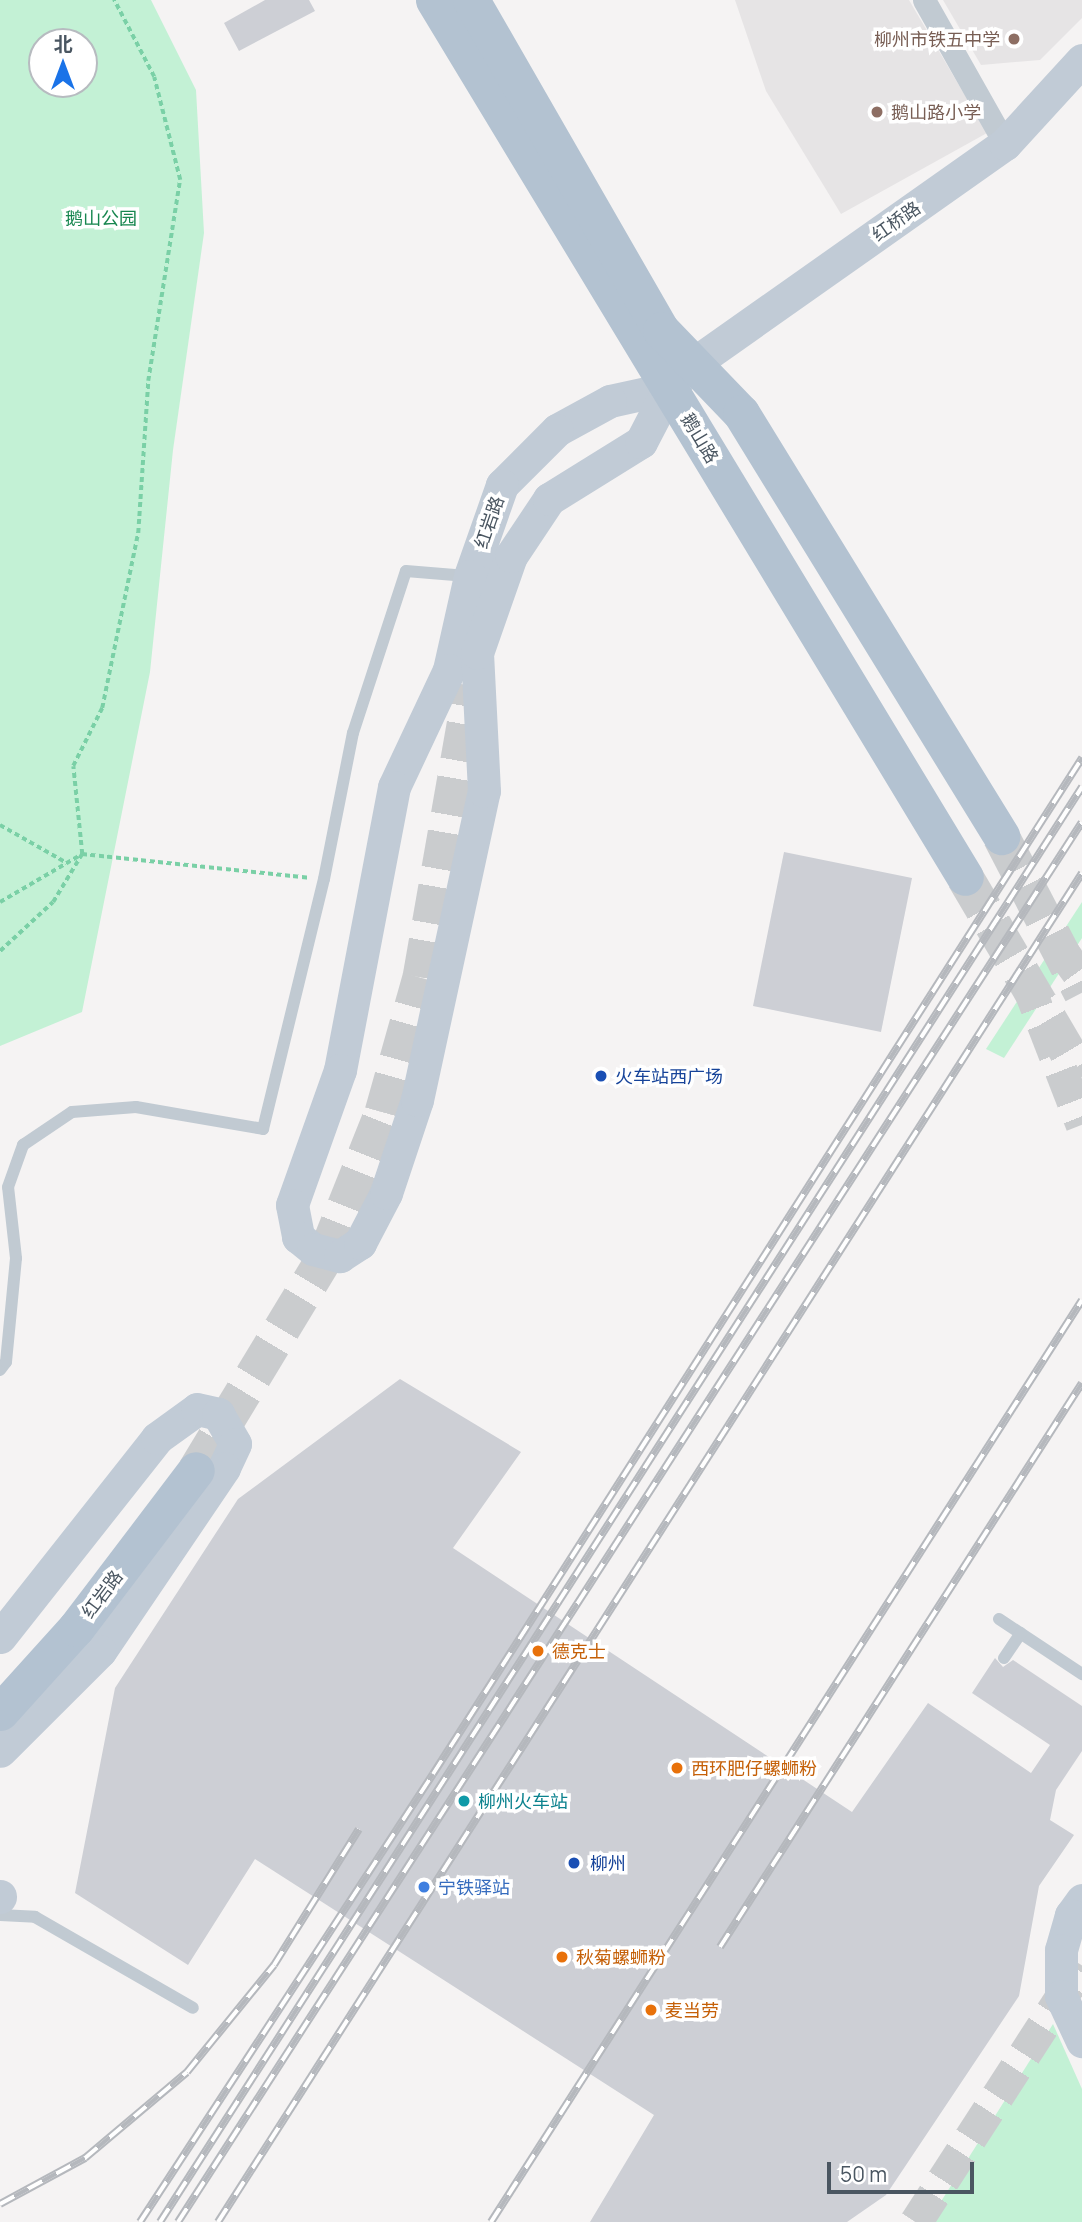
<!DOCTYPE html>
<html>
<head>
<meta charset="utf-8">
<style>
	body { margin:0 }
	#map { position:relative; width:1082px; height:2222px; overflow:hidden; background:#f5f3f3; font-family:Manrope,"Noto Sans SC",sans-serif }
	div>[style] { position:absolute }
	[style*='--x'] { left:calc(var(--x)*1px); top:calc(var(--y)*1px); width:calc(var(--w)*1px); rotate:calc(var(--a)*1deg) }
	.education>* { inset:0; background:#e6e4e5 }
	.green>* { inset:0; background:#c3f1d5 }
	.building>* { inset:0; background:#cdcfd5 }
	.secondary-tunnel>* { height:33px; margin-top:-16.5px; transform-origin:0; background:repeating-linear-gradient(90deg,#caccce 0 33px,transparent 0 50px) }
	.primary-tunnel>* { height:37px; margin-top:-18.5px; transform-origin:0; background:repeating-linear-gradient(90deg,#caccce 0 37px,transparent 0 55px) }
	.path>* { height:3.5px; margin-top:-1.75px; transform-origin:0; background:repeating-linear-gradient(90deg,#7ad0a6 0 5px,transparent 0 8.5px) }
	.lane>* { height:12px; margin:-6px; padding:0 6px; transform-origin:6px; border-radius:6px; background:#c1cad2 }
	.street>* { height:23px; margin:-11.5px; padding:0 11.5px; transform-origin:11.5px; border-radius:11.5px; background:#c1cad2 }
	.secondary>* { height:33px; margin:-16.5px; padding:0 16.5px; transform-origin:16.5px; border-radius:16.5px; background:#c1cbd6 }
	.primary>* { height:37px; margin:-18.5px; padding:0 18.5px; transform-origin:18.5px; border-radius:18.5px; background:#b3c2d1 }
	.rail>* { height:8px; margin-top:-4px; transform-origin:0; background:repeating-linear-gradient(90deg,#fff 0 16px,#b5b8bd 0 32px); box-sizing:border-box; border-block:2px solid #b5b8bd }
	.dots>* { width:19px; height:19px; translate:-50% -50%; box-sizing:border-box; border:4px solid #fff; border-radius:50% }
	span { translate:-50% -50%; white-space:nowrap; text-align:center; line-height:1.15; -webkit-text-stroke:7px #fff; paint-order:stroke }
	.education-label { font-size:18px; color:#785e54 }
	.right { translate:-100% -50%; text-align:right }
	.left { translate:0 -50%; text-align:left }
	.park-label { font-size:18px; color:#17864f }
	.street-label { font-size:18px; color:#4a5661 }
	.transit-label { font-size:18px; color:#164399 }
	.food-label { font-size:18px; color:#c56008 }
	.culture-label { font-size:18px; color:#0d838f }
	.shop-label { font-size:18px; color:#366cbe }
	.north { position:absolute; left:28px; top:28px; width:70px; height:70px; box-sizing:border-box; background:#fff; border:2px solid #b7bbc0; border-radius:50%; rotate:0deg; font-size:19px; font-weight:700; line-height:28px; text-align:center; color:#4a5661 }
	.north::after { content:''; display:block; margin:auto; width:24px; height:32px; background:#1a73e8; clip-path:polygon(50% 0,100% 100%,50% 72%,0 100%) }
	.scale { position:absolute; left:827px; top:2162px; width:147px; height:32px; box-sizing:border-box; border:4px solid #4a5661; border-top:0; padding-left:9px; font-size:21px; line-height:24px; white-space:nowrap; color:#4a5661; -webkit-text-stroke:5px #fff; paint-order:stroke }
</style>
</head>
<body>
<div id="map">
	<div class="education">
		<i style="clip-path:polygon(735px 0,909px 0,987px 133px,841px 214px,766px 91px)"></i>
		<i style="clip-path:polygon(943px 0,1082px 0,1082px 18px,1040px 60px,981px 65px)"></i>
	</div>
	<div class="green">
		<i style="clip-path:polygon(evenodd,0 0,151px 0,196px 90px,204px 233px,173px 450px,150px 672px,82px 1012px,0 1046px,0 0,42px 42px,84px 42px,84px 84px,42px 84px,42px 42px)"></i>
		<i style="clip-path:polygon(1082px 902px,1082px 938px,1004px 1058px,986px 1049px)"></i>
		<i style="clip-path:polygon(1053px 2024px,1082px 2089px,1082px 2222px,928px 2222px)"></i>
	</div>
	<div class="building">
		<i style="clip-path:polygon(265px 0,309px 0,315px 11px,239px 51px,224px 23px)"></i>
		<i style="clip-path:polygon(784px 852px,912px 878px,881px 1032px,753px 1006px)"></i>
		<i style="clip-path:polygon(400px 1379px,521px 1452px,453px 1548px,852px 1812px,928px 1703px,1031px 1773px,1050px 1745px,972px 1693px,995px 1658px,1003px 1667px,1013px 1660px,1082px 1706px,1082px 1751px,1056px 1790px,1050px 1820px,1074px 1835px,1039px 1886px,1019px 1996px,886px 2195px,847px 2222px,590px 2222px,654px 2115px,255px 1859px,188px 1965px,75px 1893px,115px 1688px,238px 1499px)"></i>
	</div>
	<div class="secondary-tunnel">
		<i style="--x:1058;--y:945;--w:41;--a:54"></i>
		<i style="--x:1025;--y:977;--w:158;--a:68.8"></i>
		<i style="--x:916;--y:2222;--w:306;--a:-57.1"></i>
	</div>
	<div class="primary-tunnel">
		<i style="--x:1001;--y:836;--w:176;--a:62.6"></i>
		<i style="--x:965;--y:877;--w:231;--a:59.5"></i>
		<i style="--x:196;--y:1470;--w:249;--a:-58.8"></i>
		<i style="--x:325;--y:1257;--w:156;--a:-68.2"></i>
		<i style="--x:383;--y:1112;--w:140;--a:-74.3"></i>
		<i style="--x:421;--y:977;--w:296;--a:-80.1"></i>
	</div>
	<div class="path">
		<i style="--x:0;--y:825;--w:77;--a:29.6"></i>
		<i style="--x:0;--y:902;--w:95;--a:-30.3"></i>
		<i style="--x:82;--y:854;--w:228;--a:6"></i>
		<i style="--x:0;--y:951;--w:72;--a:-42.8"></i>
		<i style="--x:53;--y:902;--w:56;--a:-58.9"></i>
		<i style="--x:82;--y:854;--w:88;--a:-95.8"></i>
		<i style="--x:73;--y:766;--w:65;--a:-63.4"></i>
		<i style="--x:102;--y:708;--w:179;--a:-78.4"></i>
		<i style="--x:138;--y:533;--w:152;--a:-86.2"></i>
		<i style="--x:148;--y:381;--w:204;--a:-81"></i>
		<i style="--x:180;--y:180;--w:106;--a:-104.2"></i>
		<i style="--x:154;--y:77;--w:87;--a:-117.5"></i>
	</div>
	<div class="lane">
		<i style="--x:0;--y:1370;--w:10;--a:-53"></i>
		<i style="--x:6;--y:1362;--w:104;--a:-84.5"></i>
		<i style="--x:16;--y:1258;--w:71;--a:-96.4"></i>
		<i style="--x:8;--y:1187;--w:45;--a:-70.3"></i>
		<i style="--x:23;--y:1145;--w:59;--a:-34"></i>
		<i style="--x:72;--y:1112;--w:64;--a:-4.5"></i>
		<i style="--x:136;--y:1107;--w:129;--a:9.8"></i>
		<i style="--x:263;--y:1129;--w:257;--a:-76.3"></i>
		<i style="--x:324;--y:879;--w:149;--a:-78.8"></i>
		<i style="--x:353;--y:733;--w:170;--a:-71.9"></i>
		<i style="--x:406;--y:571;--w:61;--a:4.7"></i>
		<i style="--x:999;--y:1619;--w:100;--a:33.5"></i>
		<i style="--x:1004;--y:1658;--w:30;--a:-56"></i>
		<i style="--x:0;--y:1915;--w:35;--a:3"></i>
		<i style="--x:35;--y:1917;--w:182;--a:29.9"></i>
	</div>
	<div class="street">
		<i style="--x:924;--y:0;--w:165;--a:60.6"></i>
	</div>
	<div class="secondary">
		<i style="--x:669;--y:388;--w:60;--a:167.6"></i>
		<i style="--x:610;--y:401;--w:60;--a:151.3"></i>
		<i style="--x:557;--y:430;--w:78;--a:135"></i>
		<i style="--x:502;--y:485;--w:96;--a:109.4"></i>
		<i style="--x:470;--y:576;--w:96;--a:102.6"></i>
		<i style="--x:449;--y:670;--w:129;--a:115.2"></i>
		<i style="--x:394;--y:787;--w:288;--a:100.8"></i>
		<i style="--x:340;--y:1070;--w:143;--a:109.6"></i>
		<i style="--x:292;--y:1205;--w:33;--a:79"></i>
		<i style="--x:298;--y:1237;--w:19;--a:39"></i>
		<i style="--x:313;--y:1249;--w:28;--a:15"></i>
		<i style="--x:340;--y:1256;--w:24;--a:-33"></i>
		<i style="--x:360;--y:1243;--w:56;--a:-62.5"></i>
		<i style="--x:386;--y:1193;--w:98;--a:-71.6"></i>
		<i style="--x:417;--y:1100;--w:316;--a:-77.8"></i>
		<i style="--x:484;--y:791;--w:138;--a:-92.9"></i>
		<i style="--x:477;--y:653;--w:103;--a:-70.7"></i>
		<i style="--x:511;--y:556;--w:69;--a:-56.3"></i>
		<i style="--x:549;--y:499;--w:108;--a:-31.8"></i>
		<i style="--x:641;--y:442;--w:61;--a:-62.6"></i>
		<i style="--x:669;--y:388;--w:34;--a:-45"></i>
		<i style="--x:693;--y:364;--w:382;--a:-35.2"></i>
		<i style="--x:1005;--y:144;--w:114;--a:-47.5"></i>
		<i style="--x:0;--y:1637;--w:253;--a:-51.7"></i>
		<i style="--x:157;--y:1438;--w:49;--a:-35.9"></i>
		<i style="--x:197;--y:1409;--w:22;--a:13"></i>
		<i style="--x:218;--y:1414;--w:34;--a:60"></i>
		<i style="--x:235;--y:1444;--w:26;--a:115"></i>
		<i style="--x:224;--y:1468;--w:221;--a:124.1"></i>
		<i style="--x:100;--y:1651;--w:141;--a:135"></i>
		<i style="--x:0;--y:1896;--w:1;--a:90"></i>
		<i style="--x:1082;--y:1900;--w:19;--a:126"></i>
		<i style="--x:1071;--y:1915;--w:36;--a:106"></i>
		<i style="--x:1061;--y:1950;--w:46;--a:90"></i>
		<i style="--x:1061;--y:1996;--w:50;--a:65"></i>
	</div>
	<div class="primary">
		<i style="--x:434;--y:0;--w:1025;--a:58.81"></i>
		<i style="--x:471;--y:0;--w:381;--a:60.1"></i>
		<i style="--x:661;--y:330;--w:115;--a:46.1"></i>
		<i style="--x:741;--y:413;--w:497;--a:58.4"></i>
		<i style="--x:0;--y:1712;--w:113;--a:-47.9"></i>
		<i style="--x:76;--y:1628;--w:198;--a:-52.8"></i>
	</div>
	<div class="rail">
		<i style="--x:720;--y:1947;--w:670;--a:-57.31"></i>
		<i style="--x:0;--y:2204;--w:97;--a:-28.4"></i>
		<i style="--x:85;--y:2158;--w:133;--a:-40.1"></i>
		<i style="--x:187;--y:2072;--w:138;--a:-50.9"></i>
		<i style="--x:274;--y:1965;--w:160;--a:-58"></i>
		<i style="--x:140;--y:2222;--w:535;--a:-56.81"></i>
		<i style="--x:433;--y:1774;--w:1206;--a:-57.43"></i>
		<i style="--x:160;--y:2222;--w:1706;--a:-57.28"></i>
		<i style="--x:178;--y:2222;--w:1666;--a:-57.15"></i>
		<i style="--x:218;--y:2222;--w:1602;--a:-57.36"></i>
		<i style="--x:491;--y:2222;--w:1095;--a:-57.34"></i>
	</div>
	<div class="dots">
		<i style="left:1014px;top:39px;background:#8d6e63"></i>
		<i style="left:877px;top:112px;background:#8d6e63"></i>
		<i style="left:601px;top:1076px;background:#1a4fb4"></i>
		<i style="left:538px;top:1651px;background:#e8710a"></i>
		<i style="left:677px;top:1768px;background:#e8710a"></i>
		<i style="left:464px;top:1801px;background:#0f9aa8"></i>
		<i style="left:574px;top:1863px;background:#1a4fb4"></i>
		<i style="left:424px;top:1887px;background:#3f7fe0"></i>
		<i style="left:562px;top:1957px;background:#e8710a"></i>
		<i style="left:651px;top:2010px;background:#e8710a"></i>
	</div>
	<div class="education-label">
		<span class="right" style="left:1000px;top:39px">柳州市铁五中学</span>
		<span class="left" style="left:891px;top:112px">鹅山路小学</span>
	</div>
	<div class="park-label">
		<span style="left:101px;top:218px">鹅山公园</span>
	</div>
	<div class="street-label">
		<span style="left:896px;top:221px;rotate:-35deg">红桥路</span>
		<span style="left:700px;top:438px;rotate:59deg">鹅山路</span>
		<span style="left:489px;top:522px;rotate:-71deg">红岩路</span>
		<span style="left:102px;top:1594px;rotate:-53deg">红岩路</span>
	</div>
	<div class="transit-label">
		<span class="left" style="left:615px;top:1076px">火车站西广场</span>
		<span class="left" style="left:590px;top:1863px">柳州</span>
	</div>
	<div class="food-label">
		<span class="left" style="left:552px;top:1651px">德克士</span>
		<span class="left" style="left:691px;top:1768px">西环肥仔螺蛳粉</span>
		<span class="left" style="left:576px;top:1957px">秋菊螺蛳粉</span>
		<span class="left" style="left:665px;top:2010px">麦当劳</span>
	</div>
	<div class="culture-label">
		<span class="left" style="left:478px;top:1801px">柳州火车站</span>
	</div>
	<div class="shop-label">
		<span class="left" style="left:438px;top:1887px">宁铁驿站</span>
	</div>
	<div class="north">北</div>
	<div class="scale">50 m</div>
</div>
</body>
</html>
